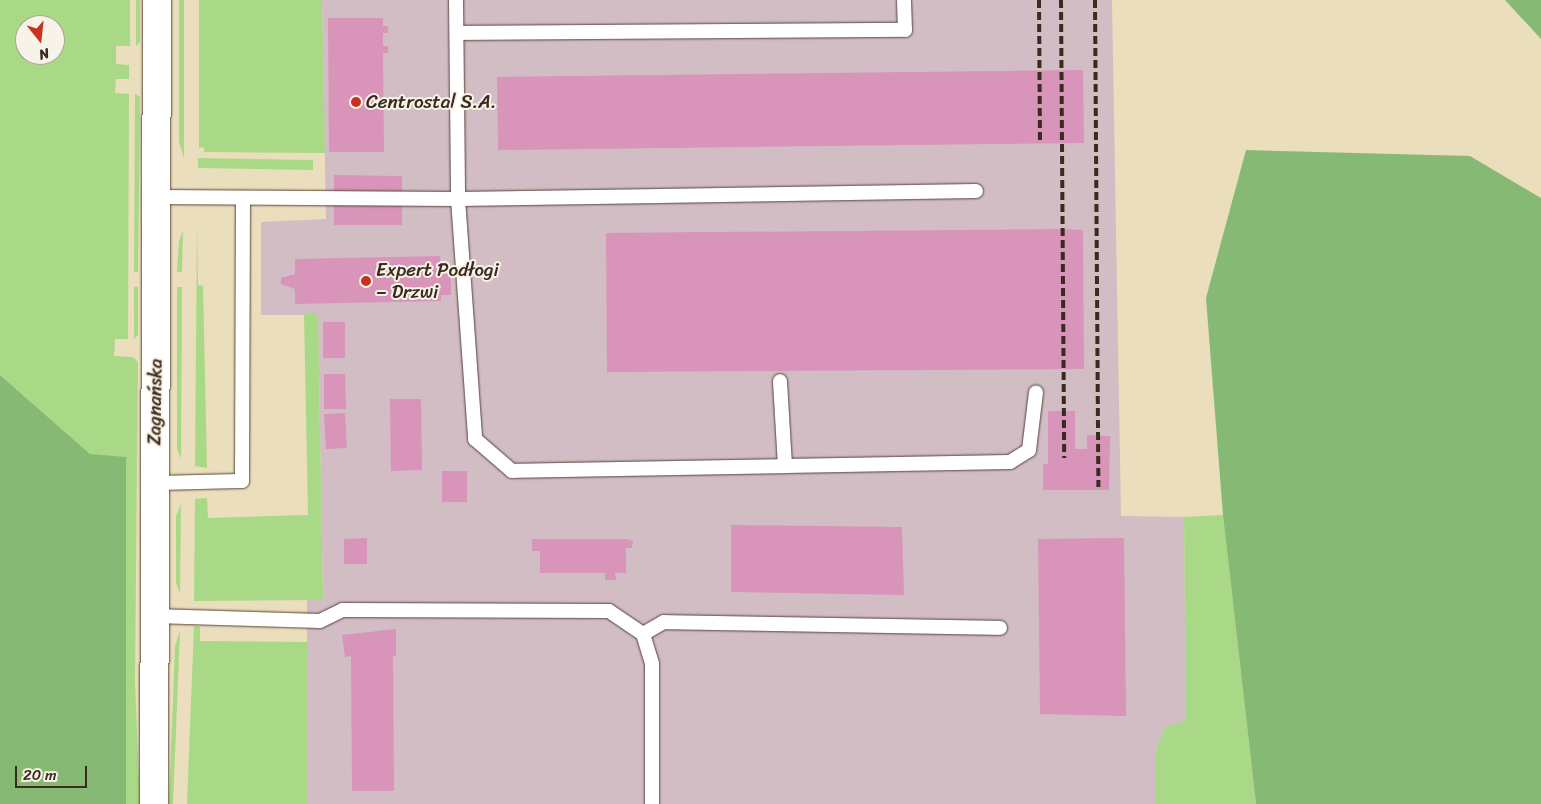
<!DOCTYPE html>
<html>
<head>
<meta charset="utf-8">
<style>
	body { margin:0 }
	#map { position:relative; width:1541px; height:804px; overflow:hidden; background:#ebdebc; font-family:Sriracha,sans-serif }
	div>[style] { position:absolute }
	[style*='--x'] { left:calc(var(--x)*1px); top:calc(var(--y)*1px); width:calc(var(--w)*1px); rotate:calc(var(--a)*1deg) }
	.industrial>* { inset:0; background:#d2bdc5 }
	.green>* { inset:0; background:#a9d987 }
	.forest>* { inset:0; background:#86b974 }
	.building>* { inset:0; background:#d894b9 }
	.roads { filter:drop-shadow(0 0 1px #554536) drop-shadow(0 0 1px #554536) }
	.service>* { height:14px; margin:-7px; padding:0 7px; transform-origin:7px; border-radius:7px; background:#fff }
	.tertiary>* { height:28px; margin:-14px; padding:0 14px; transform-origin:14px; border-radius:14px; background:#fff }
	.rail>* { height:4px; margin-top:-2px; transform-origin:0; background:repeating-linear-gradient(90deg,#3b2a1e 0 8px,transparent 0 12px) }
	.dots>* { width:14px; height:14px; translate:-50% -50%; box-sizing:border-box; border:2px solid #f7f3e8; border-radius:50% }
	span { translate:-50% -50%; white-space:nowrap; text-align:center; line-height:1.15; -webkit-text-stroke:4px #f7f3e8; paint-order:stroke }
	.poi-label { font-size:19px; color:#3b2a1e }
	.left { translate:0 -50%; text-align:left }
	.street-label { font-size:19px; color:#3b2a1e }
	.north { position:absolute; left:15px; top:15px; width:50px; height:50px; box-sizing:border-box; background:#f7f3e8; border:1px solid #aca397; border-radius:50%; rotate:164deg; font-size:14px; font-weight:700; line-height:20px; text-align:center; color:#3b2a1e }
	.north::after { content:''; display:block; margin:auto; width:18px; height:22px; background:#c8321e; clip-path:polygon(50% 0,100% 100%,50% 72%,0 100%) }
	.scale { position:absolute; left:15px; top:766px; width:72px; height:22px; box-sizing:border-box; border:2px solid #3b2a1e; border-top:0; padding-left:6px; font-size:15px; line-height:18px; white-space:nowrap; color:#3b2a1e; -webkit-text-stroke:4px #f7f3e8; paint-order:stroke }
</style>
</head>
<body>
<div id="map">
	<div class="industrial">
		<i style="clip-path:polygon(322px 0,1112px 0,1121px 516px,1184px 517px,1186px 721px,1165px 727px,1155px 752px,1155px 804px,307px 804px,307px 600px,323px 600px,318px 315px,261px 315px,261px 222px,326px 219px)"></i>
	</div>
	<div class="green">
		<i style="clip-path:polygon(evenodd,0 0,130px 0,130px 46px,116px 46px,116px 64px,129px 65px,129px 79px,116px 79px,115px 93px,129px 94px,128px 339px,115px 339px,114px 356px,133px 357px,138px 362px,135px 681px,140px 804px,126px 804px,90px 454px,0 375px,0 0,25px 25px,55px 25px,55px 55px,25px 55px,25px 25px)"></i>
		<i style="clip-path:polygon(136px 0,140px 0,140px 42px,136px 46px)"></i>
		<i style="clip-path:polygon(179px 0,184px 0,184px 158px,179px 142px)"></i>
		<i style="clip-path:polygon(199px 0,322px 0,325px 153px,204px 152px,204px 148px,199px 147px)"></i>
		<i style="clip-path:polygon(135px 94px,140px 97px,138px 272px,134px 272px)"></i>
		<i style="clip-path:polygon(198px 158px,313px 160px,313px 170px,198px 168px)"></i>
		<i style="clip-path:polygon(197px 225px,198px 285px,203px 286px,207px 468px,195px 466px)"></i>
		<i style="clip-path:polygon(183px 231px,182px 272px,177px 272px,179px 241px)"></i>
		<i style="clip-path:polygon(134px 287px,138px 287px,138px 335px,134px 339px)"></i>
		<i style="clip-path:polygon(177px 287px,182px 287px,181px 459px,177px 448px)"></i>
		<i style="clip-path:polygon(304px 314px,318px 314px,323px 600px,194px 601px,195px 499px,207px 498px,208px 518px,308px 515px)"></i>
		<i style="clip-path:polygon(181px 504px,180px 594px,176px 583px,176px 516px)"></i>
		<i style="clip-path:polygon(1223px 515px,1256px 804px,1155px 804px,1155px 752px,1165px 727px,1186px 720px,1184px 517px)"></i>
		<i style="clip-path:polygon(194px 626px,200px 627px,200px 641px,307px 642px,307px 804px,187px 804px)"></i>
		<i style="clip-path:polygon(180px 631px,173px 804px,169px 804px,175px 646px)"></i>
	</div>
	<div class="forest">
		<i style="clip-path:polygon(1505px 0,1541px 0,1541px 39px)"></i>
		<i style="clip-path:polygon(1246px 150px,1470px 156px,1541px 198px,1541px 804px,1256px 804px,1223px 515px,1206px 298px)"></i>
		<i style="clip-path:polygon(0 375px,90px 454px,126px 457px,126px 804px,0 804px)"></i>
	</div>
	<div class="building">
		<i style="clip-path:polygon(328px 18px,383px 18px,383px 26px,388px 26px,388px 33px,383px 33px,383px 46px,388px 46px,388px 53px,383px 53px,384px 152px,329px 152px)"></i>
		<i style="clip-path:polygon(1083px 70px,1084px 143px,498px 150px,497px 77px)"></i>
		<i style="clip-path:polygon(334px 175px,402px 176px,402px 225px,334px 225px)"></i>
		<i style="clip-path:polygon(1064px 229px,1083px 230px,1084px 369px,607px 372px,606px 233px)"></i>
		<i style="clip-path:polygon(440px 256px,441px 271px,451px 271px,451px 295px,441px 295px,441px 301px,295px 304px,295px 289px,281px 284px,281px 278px,295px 274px,295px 259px)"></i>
		<i style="clip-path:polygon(323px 322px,345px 322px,345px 358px,323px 358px)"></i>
		<i style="clip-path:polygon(324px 374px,345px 374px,346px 409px,324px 409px)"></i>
		<i style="clip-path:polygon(390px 399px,421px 399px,422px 470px,391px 471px)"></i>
		<i style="clip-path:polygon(1048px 411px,1075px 411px,1075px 449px,1087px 449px,1087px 435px,1110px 436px,1109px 490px,1043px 490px,1043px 464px,1048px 464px)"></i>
		<i style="clip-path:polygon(345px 413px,347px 448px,326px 449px,324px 414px)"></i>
		<i style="clip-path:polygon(442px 471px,467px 471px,467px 502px,442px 502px)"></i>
		<i style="clip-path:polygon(731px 525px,902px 527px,904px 595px,731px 592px)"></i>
		<i style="clip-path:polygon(367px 538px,367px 564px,344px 564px,344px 539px)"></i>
		<i style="clip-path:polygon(1124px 538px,1126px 716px,1040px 714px,1038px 539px)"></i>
		<i style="clip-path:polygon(532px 539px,626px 539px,633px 541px,632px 548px,626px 548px,626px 573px,615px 573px,616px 580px,605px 580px,605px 573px,540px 573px,540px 551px,532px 551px)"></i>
		<i style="clip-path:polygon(396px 629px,396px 656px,393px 656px,394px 791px,352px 791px,351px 656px,345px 657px,342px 635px)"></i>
	</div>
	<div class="roads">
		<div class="service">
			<i style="--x:456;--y:0;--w:199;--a:89.4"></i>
			<i style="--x:458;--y:199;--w:518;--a:-0.88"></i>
			<i style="--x:457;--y:33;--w:448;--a:-0.4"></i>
			<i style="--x:905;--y:30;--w:30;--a:-92"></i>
			<i style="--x:157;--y:197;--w:301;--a:0.4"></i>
			<i style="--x:458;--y:199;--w:241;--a:85.9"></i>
			<i style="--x:475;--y:439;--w:49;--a:40.9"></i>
			<i style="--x:512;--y:471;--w:273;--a:-1"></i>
			<i style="--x:785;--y:466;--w:85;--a:-93.4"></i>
			<i style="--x:785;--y:466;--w:225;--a:-1"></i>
			<i style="--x:1010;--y:462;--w:22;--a:-32"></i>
			<i style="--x:1029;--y:450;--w:58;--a:-83.1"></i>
			<i style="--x:155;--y:483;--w:87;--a:-1.3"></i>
			<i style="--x:242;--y:481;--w:283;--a:-89.8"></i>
			<i style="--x:154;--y:616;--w:166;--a:1.7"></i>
			<i style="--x:320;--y:621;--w:25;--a:-26"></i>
			<i style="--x:343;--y:610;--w:266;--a:0.2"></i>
			<i style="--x:609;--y:611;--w:41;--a:34.1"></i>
			<i style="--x:643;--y:634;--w:31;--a:73"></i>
			<i style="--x:652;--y:664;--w:140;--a:90"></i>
			<i style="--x:643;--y:634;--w:24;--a:-30"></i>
			<i style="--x:664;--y:622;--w:336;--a:1"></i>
		</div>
		<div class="tertiary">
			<i style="--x:154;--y:804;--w:804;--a:-89.79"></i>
		</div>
	</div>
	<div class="rail">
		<i style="--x:1039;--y:0;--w:143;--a:89.6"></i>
		<i style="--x:1061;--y:0;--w:458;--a:89.6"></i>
		<i style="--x:1095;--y:0;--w:487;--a:89.6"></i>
	</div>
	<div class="dots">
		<i style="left:356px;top:102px;background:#c8321e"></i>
		<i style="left:366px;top:281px;background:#c8321e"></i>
	</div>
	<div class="poi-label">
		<span class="left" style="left:366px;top:102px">Centrostal S.A.</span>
		<span class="left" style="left:376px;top:281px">Expert Podłogi<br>– Drzwi</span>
	</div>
	<div class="street-label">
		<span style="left:155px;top:402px;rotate:-89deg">Zagnańska</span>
	</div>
	<div class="north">N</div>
	<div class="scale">20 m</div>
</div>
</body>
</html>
